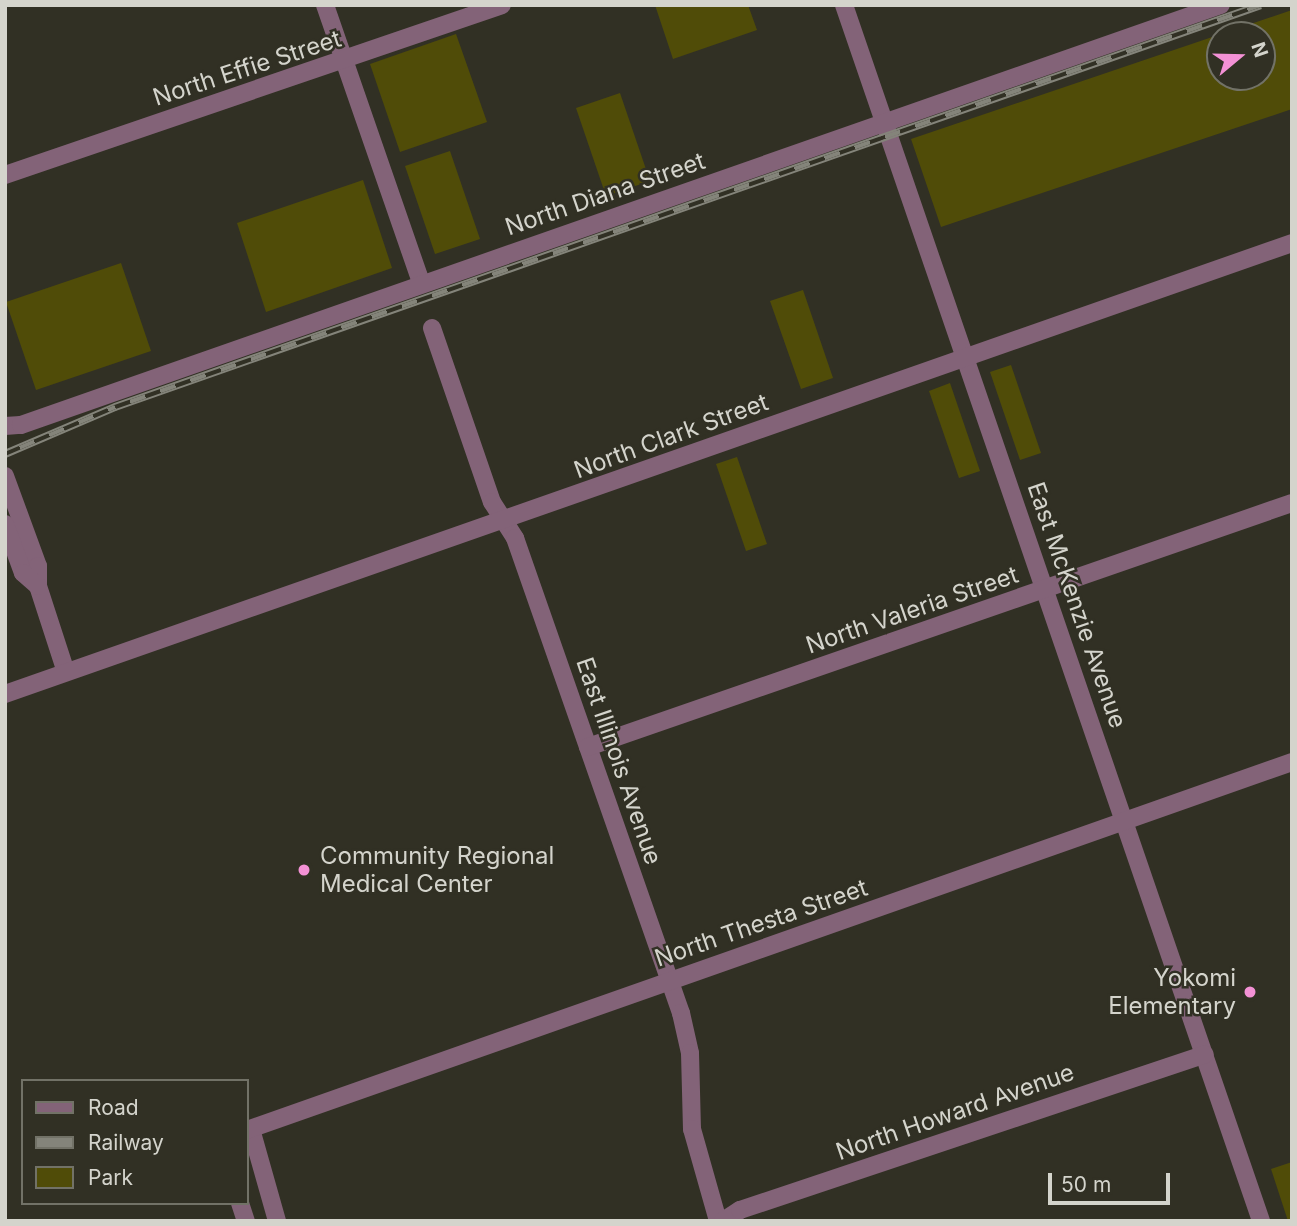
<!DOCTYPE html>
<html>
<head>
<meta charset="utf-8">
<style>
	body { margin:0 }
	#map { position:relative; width:1297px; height:1226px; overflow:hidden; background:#313024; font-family:Inter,sans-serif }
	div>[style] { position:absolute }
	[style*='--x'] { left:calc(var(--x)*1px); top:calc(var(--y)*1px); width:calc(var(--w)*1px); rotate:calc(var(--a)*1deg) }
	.green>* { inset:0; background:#504c08 }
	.minor>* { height:18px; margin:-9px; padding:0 9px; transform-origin:9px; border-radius:9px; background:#836378 }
	.rail>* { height:8px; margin-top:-4px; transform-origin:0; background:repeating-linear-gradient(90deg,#313024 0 16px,#84847a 0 32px); box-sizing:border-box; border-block:2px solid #84847a }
	.dots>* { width:19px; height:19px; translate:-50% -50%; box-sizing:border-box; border:4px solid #313024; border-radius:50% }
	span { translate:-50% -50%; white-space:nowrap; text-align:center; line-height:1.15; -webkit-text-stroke:5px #313024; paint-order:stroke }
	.street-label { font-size:24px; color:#d4d4cc }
	.poi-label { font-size:24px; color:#d4d4cc }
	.left { translate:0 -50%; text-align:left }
	.right { translate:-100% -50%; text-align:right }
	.frame { position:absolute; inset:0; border:7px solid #d4d4cc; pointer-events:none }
	.legend { position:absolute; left:21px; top:1079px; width:228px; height:126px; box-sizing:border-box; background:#313024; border:2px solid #727267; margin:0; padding:9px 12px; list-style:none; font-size:21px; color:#d4d4cc }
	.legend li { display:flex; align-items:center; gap:14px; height:35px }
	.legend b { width:35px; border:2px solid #727267 }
	.north { position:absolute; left:1206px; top:21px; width:70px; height:70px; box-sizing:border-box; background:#313024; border:2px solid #727267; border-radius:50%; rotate:71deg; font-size:19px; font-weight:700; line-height:28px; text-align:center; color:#d4d4cc }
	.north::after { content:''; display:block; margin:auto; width:24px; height:32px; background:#f391d5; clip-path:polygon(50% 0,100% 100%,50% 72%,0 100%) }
	.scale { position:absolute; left:1048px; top:1173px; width:122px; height:32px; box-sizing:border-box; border:4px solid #d4d4cc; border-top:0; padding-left:9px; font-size:21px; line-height:24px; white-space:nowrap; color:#d4d4cc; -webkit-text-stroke:5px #313024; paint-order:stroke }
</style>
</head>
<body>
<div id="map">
	<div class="green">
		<i style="clip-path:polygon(655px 5px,748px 5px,757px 30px,673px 59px)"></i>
		<i style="clip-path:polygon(evenodd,1292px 10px,1292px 109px,941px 227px,911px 139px,1292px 10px,1220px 35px,1262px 35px,1262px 77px,1220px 77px,1220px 35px)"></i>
		<i style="clip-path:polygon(456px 34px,487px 122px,400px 152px,370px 64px)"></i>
		<i style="clip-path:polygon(620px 93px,650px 181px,606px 196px,576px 108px)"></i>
		<i style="clip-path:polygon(450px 151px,480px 239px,435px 254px,405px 166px)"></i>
		<i style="clip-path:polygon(363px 180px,392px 268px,266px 312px,237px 223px)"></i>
		<i style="clip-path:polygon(121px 263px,151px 351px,36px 390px,6px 302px)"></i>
		<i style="clip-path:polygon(803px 290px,833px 378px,801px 389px,770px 301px)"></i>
		<i style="clip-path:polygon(1011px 365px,1041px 453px,1020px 460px,990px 372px)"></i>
		<i style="clip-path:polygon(950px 383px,980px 471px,959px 478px,929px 391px)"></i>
		<i style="clip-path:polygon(737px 457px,767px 544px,746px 551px,716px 464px)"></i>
		<i style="clip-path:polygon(1292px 1162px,1292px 1221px,1288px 1221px,1271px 1169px)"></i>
	</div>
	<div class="minor">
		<i style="--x:325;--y:5;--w:294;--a:70.9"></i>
		<i style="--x:844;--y:5;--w:1286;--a:71.07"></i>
		<i style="--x:5;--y:175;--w:525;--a:-18.88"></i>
		<i style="--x:432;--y:328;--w:184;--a:71"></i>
		<i style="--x:492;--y:502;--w:43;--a:57.4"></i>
		<i style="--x:515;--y:538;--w:503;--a:70.74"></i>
		<i style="--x:681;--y:1013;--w:41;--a:77.3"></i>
		<i style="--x:690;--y:1053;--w:76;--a:88.5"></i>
		<i style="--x:692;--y:1129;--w:96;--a:74.2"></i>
		<i style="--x:5;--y:426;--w:16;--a:-4"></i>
		<i style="--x:21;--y:425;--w:1271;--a:-19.29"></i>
		<i style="--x:5;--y:476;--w:96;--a:69.9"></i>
		<i style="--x:38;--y:566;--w:20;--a:90"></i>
		<i style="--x:38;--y:586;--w:90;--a:72"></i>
		<i style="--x:5;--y:524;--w:52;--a:69.8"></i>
		<i style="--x:23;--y:573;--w:20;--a:41"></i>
		<i style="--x:5;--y:694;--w:1364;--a:-19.31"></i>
		<i style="--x:588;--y:747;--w:745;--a:-19.12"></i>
		<i style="--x:251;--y:1129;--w:96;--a:74.2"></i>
		<i style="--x:247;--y:1130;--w:1108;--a:-19.4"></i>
		<i style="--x:240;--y:1203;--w:19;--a:72"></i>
		<i style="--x:723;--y:1221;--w:20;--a:-33"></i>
		<i style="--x:740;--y:1210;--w:490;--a:-18.5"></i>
	</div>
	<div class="rail">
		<i style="--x:5;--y:454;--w:120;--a:-23.1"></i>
		<i style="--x:115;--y:407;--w:1214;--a:-19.33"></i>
	</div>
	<div class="dots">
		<i style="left:304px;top:870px;background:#f391d5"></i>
		<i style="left:1250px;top:992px;background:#f391d5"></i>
	</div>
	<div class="street-label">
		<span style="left:247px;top:68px;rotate:-18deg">North Effie Street</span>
		<span style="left:605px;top:194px;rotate:-19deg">North Diana Street</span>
		<span style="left:671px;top:436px;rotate:-20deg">North Clark Street</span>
		<span style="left:1077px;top:605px;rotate:71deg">East McKenzie Avenue</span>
		<span style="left:912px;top:610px;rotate:-19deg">North Valeria Street</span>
		<span style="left:619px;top:761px;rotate:71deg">East Illinois Avenue</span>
		<span style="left:761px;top:923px;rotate:-19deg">North Thesta Street</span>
		<span style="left:955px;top:1112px;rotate:-19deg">North Howard Avenue</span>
	</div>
	<div class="poi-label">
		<span class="left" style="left:320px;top:870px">Community Regional<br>Medical Center</span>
		<span class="right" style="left:1236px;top:992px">Yokomi<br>Elementary</span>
	</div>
	<div class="frame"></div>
	<ul class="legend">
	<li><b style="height:9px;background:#836378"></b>Road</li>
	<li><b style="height:9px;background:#84847a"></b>Railway</li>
	<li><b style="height:19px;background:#504c08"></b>Park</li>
	</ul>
	<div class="north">N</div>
	<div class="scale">50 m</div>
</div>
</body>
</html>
